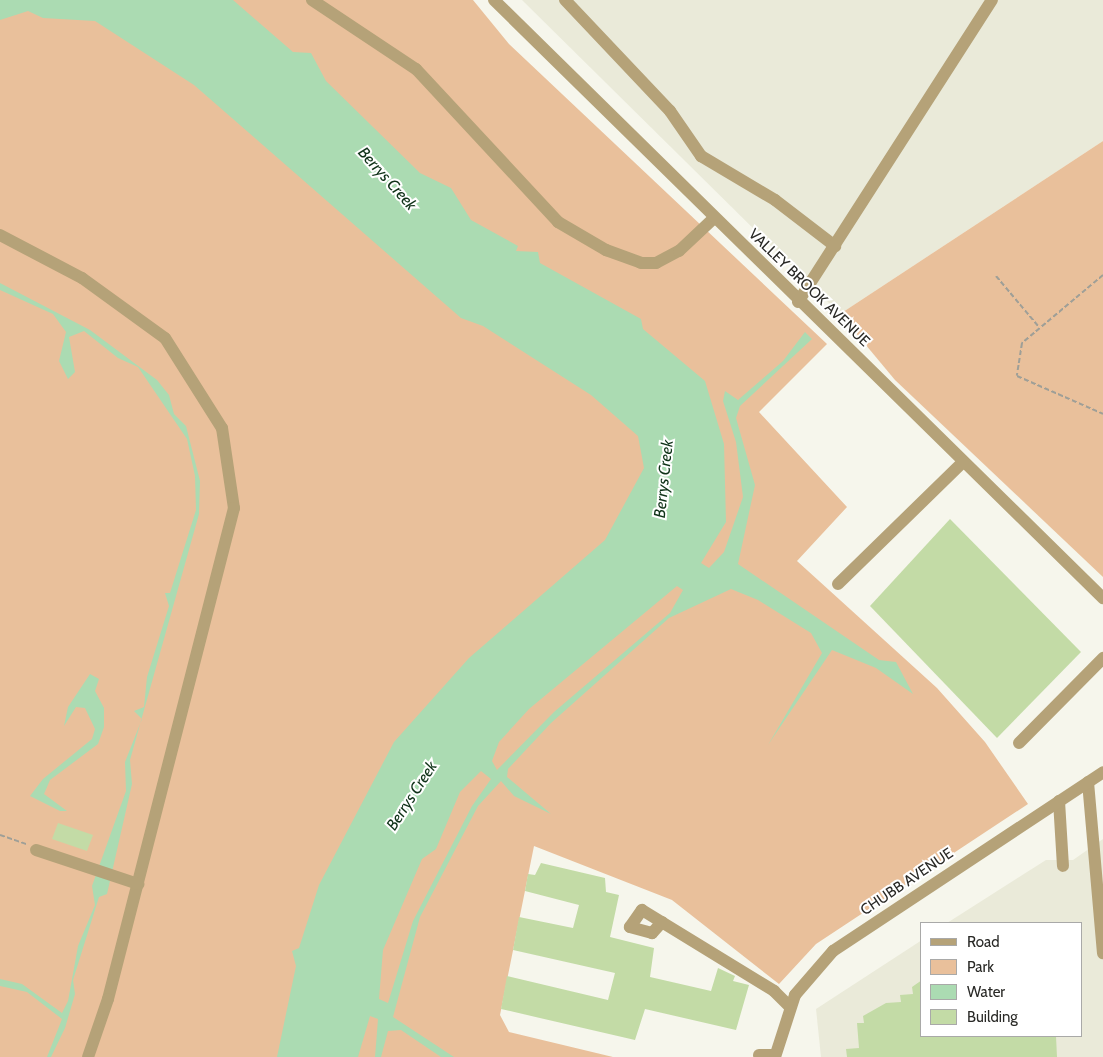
<!DOCTYPE html>
<html>
<head>
<meta charset="utf-8">
<style>
	body { margin:0 }
	#map { position:relative; width:1103px; height:1057px; overflow:hidden; background:#f6f6ec; font-family:Cabin,sans-serif }
	div>[style] { position:absolute }
	[style*='--x'] { left:calc(var(--x)*1px); top:calc(var(--y)*1px); width:calc(var(--w)*1px); rotate:calc(var(--a)*1deg) }
	.built>* { inset:0; background:#eaead9 }
	.green>* { inset:0; background:#e9c09b }
	.water>* { inset:0; background:#abdbb2 }
	.building>* { inset:0; background:#c3dba6 }
	.path>* { height:2px; margin-top:-1px; transform-origin:0; background:repeating-linear-gradient(90deg,#9f9f97 0 5px,transparent 0 7.5px) }
	.minor>* { height:12px; margin:-6px; padding:0 6px; transform-origin:6px; border-radius:6px; background:#b5a278 }
	span { translate:-50% -50%; white-space:nowrap; text-align:center; line-height:1.15; -webkit-text-stroke:4px #fff; paint-order:stroke }
	.street-label { font-size:15px; color:#292926 }
	.water-label { font-size:16px; color:#0f3218; font-style:italic }
	.legend { position:absolute; left:920px; top:922px; width:162px; height:115px; box-sizing:border-box; background:#fff; border:1px solid #a9a9a8; margin:0; padding:6px 9px; list-style:none; font-size:15px; color:#292926 }
	.legend li { display:flex; align-items:center; gap:10px; height:25px }
	.legend b { width:25px; border:1px solid #a9a9a8 }
</style>
</head>
<body>
<div id="map">
	<div class="built">
		<i style="clip-path:polygon(522px 0,1103px 0,1103px 141px,840px 314px)"></i>
		<i style="clip-path:polygon(1103px 839px,1103px 1057px,821px 1057px,816px 1009px,922px 940px,922px 1036px,1082px 1036px,1082px 923px,947px 923px,1046px 860px,1073px 860px)"></i>
	</div>
	<div class="green">
		<i style="clip-path:polygon(0 0,473px 0,509px 44px,827px 344px,759px 412px,847px 507px,797px 561px,937px 688px,985px 742px,1028px 804px,816px 944px,779px 984px,672px 900px,534px 846px,500px 1015px,509px 1032px,613px 1057px,0 1057px)"></i>
		<i style="clip-path:polygon(1103px 141px,1103px 577px,895px 380px,840px 314px)"></i>
	</div>
	<div class="water">
		<i style="clip-path:polygon(evenodd,0 0,233px 0,293px 52px,311px 53px,326px 81px,420px 173px,451px 188px,471px 220px,518px 246px,516px 251px,538px 252px,540px 263px,641px 319px,643px 329px,705px 381px,724px 444px,726px 522px,701px 563px,709px 568px,724px 552px,743px 497px,736px 442px,723px 401px,725px 391px,738px 400px,783px 361px,805px 332px,812px 339px,740px 406px,736px 418px,755px 485px,738px 564px,879px 660px,896px 662px,913px 694px,876px 668px,832px 650px,768px 745px,822px 653px,811px 633px,758px 600px,731px 589px,669px 618px,551px 723px,508px 769px,507px 777px,551px 814px,514px 796px,501px 781px,478px 806px,420px 917px,393px 1017px,454px 1057px,441px 1057px,401px 1030px,388px 1031px,381px 1057px,375px 1057px,378px 1019px,370px 1016px,358px 1057px,277px 1057px,296px 966px,292px 951px,299px 948px,319px 885px,394px 742px,469px 658px,605px 540px,644px 468px,638px 436px,591px 395px,483px 326px,461px 318px,194px 85px,95px 21px,43px 18px,28px 11px,0 20px,0 0,677px 586px,683px 590px,670px 613px,554px 712px,497px 770px,492px 761px,499px 742px,529px 709px,677px 586px,0 0,481px 771px,491px 779px,472px 806px,413px 921px,388px 1003px,379px 999px,383px 950px,422px 859px,436px 849px,460px 792px,481px 771px)"></i>
		<i style="clip-path:polygon(0 283px,90px 330px,157px 380px,169px 395px,174px 414px,186px 426px,200px 481px,199px 514px,130px 760px,132px 784px,107px 894px,99px 897px,73px 980px,75px 994px,65px 1028px,51px 1057px,47px 1057px,62px 1019px,27px 992px,0 986px,0 979px,22px 984px,62px 1013px,68px 1001px,78px 946px,95px 905px,92px 886px,126px 791px,125px 762px,142px 719px,134px 711px,144px 707px,147px 677px,169px 606px,165px 593px,170px 593px,196px 510px,195px 476px,187px 439px,138px 367px,118px 358px,84px 331px,69px 337px,75px 372px,68px 379px,59px 361px,66px 332px,53px 314px,0 290px)"></i>
		<i style="clip-path:polygon(90px 674px,99px 679px,95px 691px,104px 708px,104px 727px,98px 744px,50px 780px,44px 794px,67px 811px,60px 811px,30px 796px,43px 779px,92px 739px,95px 729px,85px 708px,76px 707px,64px 726px,68px 707px)"></i>
	</div>
	<div class="building">
		<i style="clip-path:polygon(950px 519px,1081px 652px,997px 738px,870px 606px)"></i>
		<i style="clip-path:polygon(58px 823px,93px 835px,87px 851px,52px 839px)"></i>
		<i style="clip-path:polygon(541px 863px,605px 878px,606px 892px,619px 895px,610px 937px,654px 948px,650px 977px,711px 991px,718px 968px,735px 976px,733px 981px,749px 985px,736px 1030px,645px 1009px,635px 1040px,501px 1009px,507px 976px,608px 1000px,615px 973px,513px 950px,519px 917px,573px 928px,579px 905px,525px 891px,528px 874px,535px 875px)"></i>
		<i style="clip-path:polygon(922px 980px,922px 1036px,1056px 1036px,1057px 1057px,847px 1057px,846px 1049px,859px 1048px,857px 1023px,864px 1023px,863px 1016px,886px 1003px,901px 1002px,900px 995px,913px 994px,912px 987px)"></i>
	</div>
	<div class="path">
		<i style="--x:1103;--y:275;--w:106;--a:140"></i>
		<i style="--x:1022;--y:343;--w:33;--a:99"></i>
		<i style="--x:1017;--y:376;--w:94;--a:23.8"></i>
		<i style="--x:996;--y:276;--w:67;--a:49.9"></i>
		<i style="--x:0;--y:835;--w:28;--a:19"></i>
	</div>
	<div class="minor">
		<i style="--x:312;--y:0;--w:125;--a:33.6"></i>
		<i style="--x:416;--y:69;--w:209;--a:47.1"></i>
		<i style="--x:558;--y:222;--w:56;--a:30.3"></i>
		<i style="--x:606;--y:250;--w:37;--a:20"></i>
		<i style="--x:641;--y:263;--w:15;--a:0"></i>
		<i style="--x:656;--y:263;--w:26;--a:-28"></i>
		<i style="--x:679;--y:251;--w:48;--a:-43.3"></i>
		<i style="--x:494;--y:0;--w:854;--a:44.48"></i>
		<i style="--x:565;--y:0;--w:153;--a:46.6"></i>
		<i style="--x:670;--y:111;--w:55;--a:55.4"></i>
		<i style="--x:701;--y:156;--w:86;--a:30.7"></i>
		<i style="--x:775;--y:200;--w:76;--a:37.5"></i>
		<i style="--x:0;--y:235;--w:93;--a:27.7"></i>
		<i style="--x:82;--y:278;--w:102;--a:35.9"></i>
		<i style="--x:165;--y:338;--w:107;--a:57.7"></i>
		<i style="--x:222;--y:428;--w:81;--a:81.5"></i>
		<i style="--x:234;--y:508;--w:507;--a:104.39"></i>
		<i style="--x:108;--y:999;--w:61;--a:109"></i>
		<i style="--x:798;--y:302;--w:359;--a:-57.3"></i>
		<i style="--x:838;--y:584;--w:175;--a:-44.3"></i>
		<i style="--x:1019;--y:743;--w:120;--a:-45.3"></i>
		<i style="--x:1088;--y:782;--w:172;--a:85"></i>
		<i style="--x:1059;--y:801;--w:65;--a:86.5"></i>
		<i style="--x:36;--y:850;--w:108;--a:18.4"></i>
		<i style="--x:662;--y:922;--w:15;--a:132"></i>
		<i style="--x:652;--y:933;--w:23;--a:-165"></i>
		<i style="--x:630;--y:927;--w:21;--a:-55"></i>
		<i style="--x:642;--y:910;--w:155;--a:31.5"></i>
		<i style="--x:774;--y:991;--w:21;--a:45"></i>
		<i style="--x:759;--y:1055;--w:16;--a:0"></i>
		<i style="--x:775;--y:1057;--w:65;--a:-72.1"></i>
		<i style="--x:795;--y:995;--w:58;--a:-49.2"></i>
		<i style="--x:833;--y:951;--w:324;--a:-33.5"></i>
	</div>
	<div class="street-label">
		<span style="left:809px;top:288px;rotate:44deg">VALLEY BROOK AVENUE</span>
		<span style="left:907px;top:882px;rotate:-34deg">CHUBB AVENUE</span>
	</div>
	<div class="water-label">
		<span style="left:387px;top:179px;rotate:48deg">Berrys Creek</span>
		<span style="left:664px;top:479px;rotate:-84deg">Berrys Creek</span>
		<span style="left:412px;top:796px;rotate:-57deg">Berrys Creek</span>
	</div>
	<ul class="legend">
	<li><b style="height:6px;background:#b5a278"></b>Road</li>
	<li><b style="height:14px;background:#e9c09b"></b>Park</li>
	<li><b style="height:14px;background:#abdbb2"></b>Water</li>
	<li><b style="height:14px;background:#c3dba6"></b>Building</li>
	</ul>
</div>
</body>
</html>
